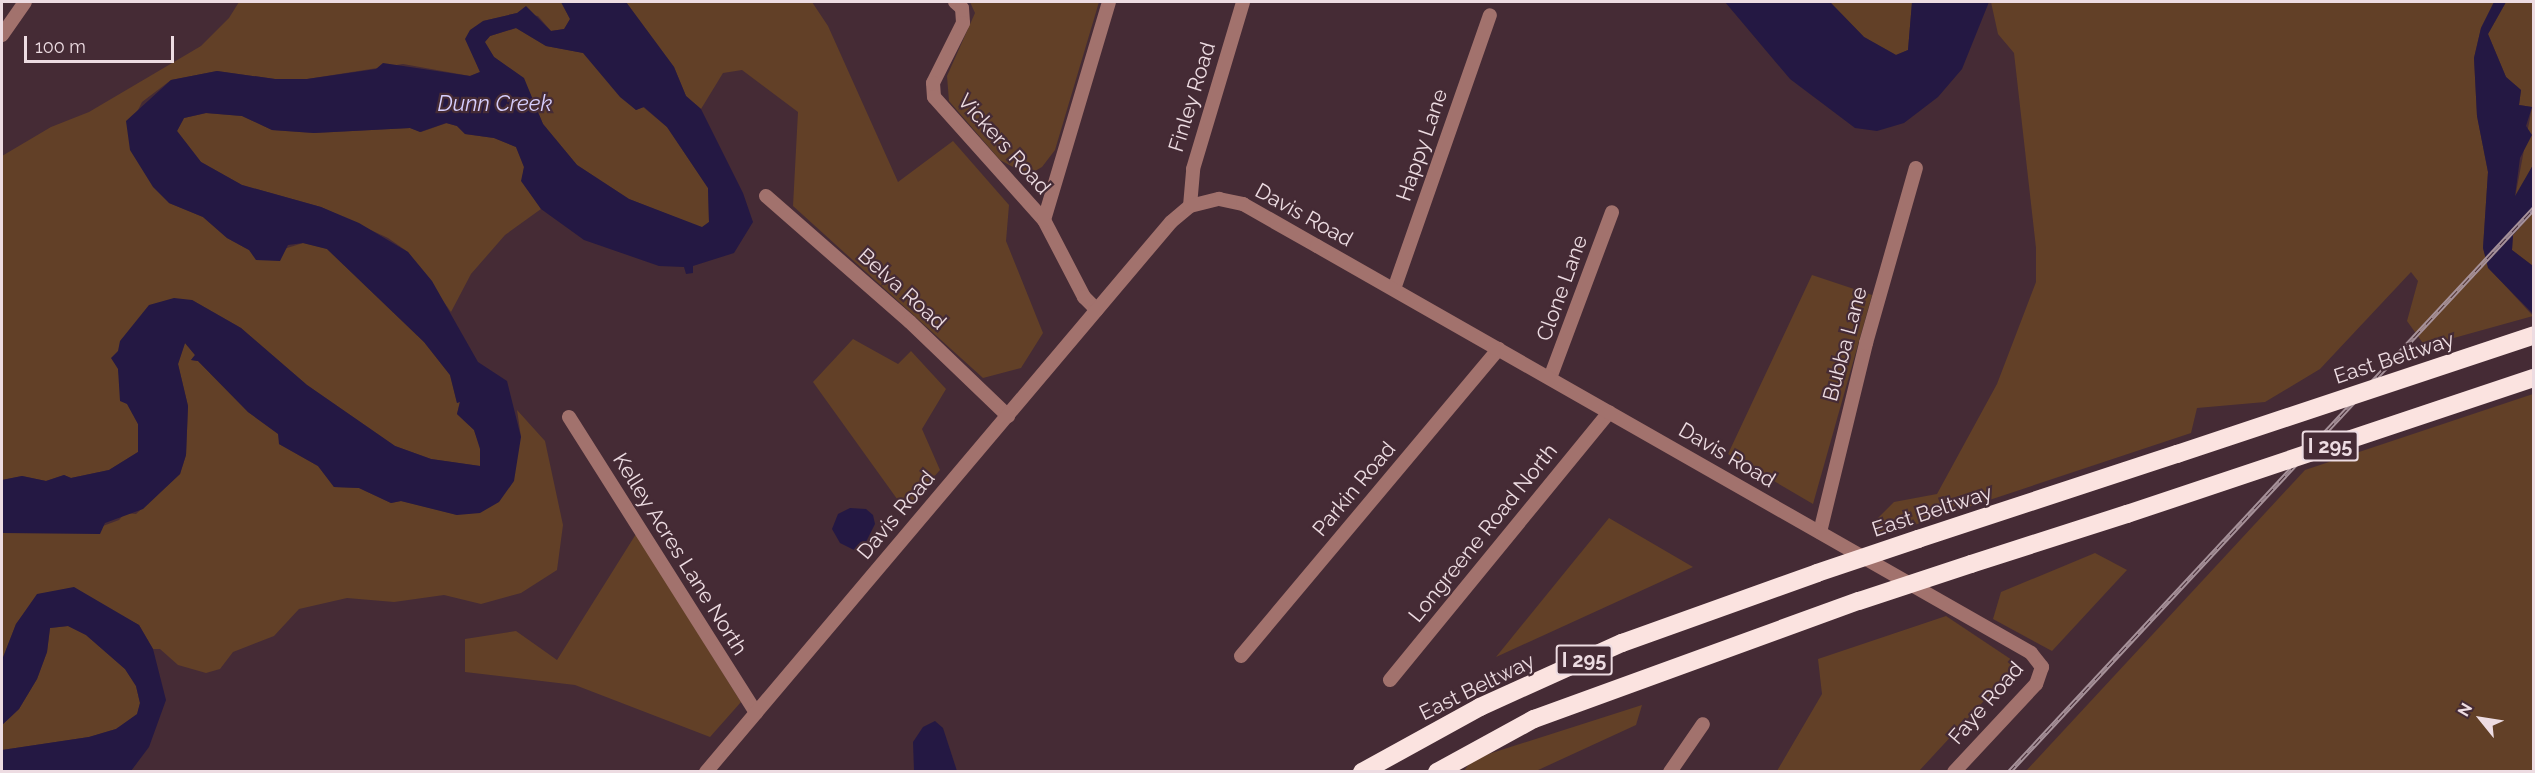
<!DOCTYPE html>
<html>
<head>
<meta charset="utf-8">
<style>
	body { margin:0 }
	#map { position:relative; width:2535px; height:773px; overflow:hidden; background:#452b35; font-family:Raleway,sans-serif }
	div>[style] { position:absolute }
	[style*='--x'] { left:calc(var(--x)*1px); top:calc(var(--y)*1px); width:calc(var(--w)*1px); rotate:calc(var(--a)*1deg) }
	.green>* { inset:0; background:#624027 }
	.water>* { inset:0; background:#241843 }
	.minor>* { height:14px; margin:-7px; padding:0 7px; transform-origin:7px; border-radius:7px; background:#a2726d }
	.highway>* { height:18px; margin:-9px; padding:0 9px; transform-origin:9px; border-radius:9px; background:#fbe3e0 }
	.rail>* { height:5px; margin-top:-2.5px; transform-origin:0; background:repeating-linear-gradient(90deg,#452b35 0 9px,#a7929a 0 18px); box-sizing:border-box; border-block:2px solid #a7929a }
	.highway-bridge>* { height:18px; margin:-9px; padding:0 9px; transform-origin:9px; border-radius:9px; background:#fbe3e0 }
	span { translate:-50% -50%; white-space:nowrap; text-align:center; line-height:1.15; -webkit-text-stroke:4.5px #452b35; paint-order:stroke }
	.shield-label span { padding:2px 4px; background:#452b35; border:2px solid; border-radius:4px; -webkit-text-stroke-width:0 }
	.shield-label { font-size:20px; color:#eddce2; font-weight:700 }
	.street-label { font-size:21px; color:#eddce2 }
	.water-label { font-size:22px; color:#d6cefd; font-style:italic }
	.frame { position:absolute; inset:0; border:3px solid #eddce2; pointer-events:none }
	.north { position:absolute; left:2451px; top:689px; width:60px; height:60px; -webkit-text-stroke:4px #452b35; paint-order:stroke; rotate:300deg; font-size:16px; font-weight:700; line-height:24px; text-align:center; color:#eddce2 }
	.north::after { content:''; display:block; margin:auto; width:21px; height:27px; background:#eddce2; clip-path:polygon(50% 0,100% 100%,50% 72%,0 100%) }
	.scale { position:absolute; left:24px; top:36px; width:150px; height:27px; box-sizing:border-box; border:3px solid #eddce2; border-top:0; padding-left:8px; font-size:18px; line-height:21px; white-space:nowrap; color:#eddce2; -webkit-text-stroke:4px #452b35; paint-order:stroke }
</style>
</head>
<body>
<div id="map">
	<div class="green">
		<i style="clip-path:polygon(239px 2px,561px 2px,570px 19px,565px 29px,551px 31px,538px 16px,517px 13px,483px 21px,476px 62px,480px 72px,470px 76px,403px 64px,307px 79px,275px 79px,217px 71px,171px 80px,142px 102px,136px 114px,169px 203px,203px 217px,227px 238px,249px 250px,284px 249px,303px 243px,327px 249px,424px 342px,450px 375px,457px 403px,460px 401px,457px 414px,474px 430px,481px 449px,480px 466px,431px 459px,395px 446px,307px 385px,241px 328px,192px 300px,118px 369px,122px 394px,138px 424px,138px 452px,109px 470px,71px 478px,64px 475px,46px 481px,22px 476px,2px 480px,2px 156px,51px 127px,89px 112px,201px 46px,229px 18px)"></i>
		<i style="clip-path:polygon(626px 2px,812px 2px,828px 26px,898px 182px,953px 141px,1009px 205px,1006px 241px,1043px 333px,1021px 368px,983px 378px,793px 206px,798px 112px,742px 70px,723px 73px,701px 109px,686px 96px,674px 67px)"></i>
		<i style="clip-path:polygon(970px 2px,1099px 2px,1055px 150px,1042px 167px,1028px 175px,1000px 160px,949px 101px,947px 76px,975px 13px)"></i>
		<i style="clip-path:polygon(1830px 2px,1912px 2px,1908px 50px,1896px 55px,1864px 37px)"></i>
		<i style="clip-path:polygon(1991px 2px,2494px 2px,2481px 28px,2474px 58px,2477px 116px,2488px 172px,2483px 248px,2489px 268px,2533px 316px,2425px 346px,2407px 321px,2418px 281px,2411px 272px,2320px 369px,2265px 402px,2197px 408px,2191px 433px,1881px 536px,1872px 524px,1894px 502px,1937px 494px,1997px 384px,2036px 282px,2036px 248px,2014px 53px,1998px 34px)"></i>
		<i style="clip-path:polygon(2506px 2px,2533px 2px,2533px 165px,2515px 198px,2532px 107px,2519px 105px,2521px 90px,2506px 77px,2488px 34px)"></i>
		<i style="clip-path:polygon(516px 28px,546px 46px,584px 53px,636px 110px,643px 107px,667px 127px,708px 188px,709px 222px,702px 228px,629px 199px,577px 165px,543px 124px,523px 78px,494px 57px,484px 42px,490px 36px)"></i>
		<i style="clip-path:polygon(206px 113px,242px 116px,272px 130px,314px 133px,410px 128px,421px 132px,447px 123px,457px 126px,465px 134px,494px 138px,516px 147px,524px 167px,522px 181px,541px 209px,505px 235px,471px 274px,451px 312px,408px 252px,388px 238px,321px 207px,242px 185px,201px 162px,177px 131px,184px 118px)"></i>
		<i style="clip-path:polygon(2533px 212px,2533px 266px,2512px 250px,2513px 235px)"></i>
		<i style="clip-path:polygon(1812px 275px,1872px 295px,1813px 504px,1728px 454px)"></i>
		<i style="clip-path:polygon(853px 339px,898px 364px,911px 351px,946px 389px,922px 429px,940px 470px,905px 510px,813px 382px)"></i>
		<i style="clip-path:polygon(185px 343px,195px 355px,191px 360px,198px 361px,248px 412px,279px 434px,279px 444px,318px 466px,334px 487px,359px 488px,391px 503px,401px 501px,457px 515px,521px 437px,517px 410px,545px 441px,563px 525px,557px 570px,521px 593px,481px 604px,444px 595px,394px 602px,347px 598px,299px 609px,274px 636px,233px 652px,220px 669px,206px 673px,178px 665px,160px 649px,153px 649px,139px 625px,112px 611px,35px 599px,16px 624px,2px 660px,2px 533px,84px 533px,119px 520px,125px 513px,136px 514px,180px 474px,186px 455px,188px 406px,178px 364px)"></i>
		<i style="clip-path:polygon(2533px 394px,2533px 771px,2026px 771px,2305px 470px)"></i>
		<i style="clip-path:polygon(1609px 518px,1693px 567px,1496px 657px)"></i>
		<i style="clip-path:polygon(636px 534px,741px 702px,710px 737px,575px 685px,465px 672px,465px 639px,516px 631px,557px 660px)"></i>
		<i style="clip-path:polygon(2095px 553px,2127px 570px,2052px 651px,1993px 619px,2001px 592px)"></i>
		<i style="clip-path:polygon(1946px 616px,2018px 664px,1919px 771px,1777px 771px,1822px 694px,1818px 659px)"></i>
		<i style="clip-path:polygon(68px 626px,86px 635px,125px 669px,136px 686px,140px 703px,137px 715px,116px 729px,89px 737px,2px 750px,2px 725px,19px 709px,37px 679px,47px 652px,50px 628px)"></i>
		<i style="clip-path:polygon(1642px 705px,1636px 725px,1536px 771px,1463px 772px,1473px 759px)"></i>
	</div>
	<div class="water">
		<i style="clip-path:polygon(evenodd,561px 2px,626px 2px,674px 67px,686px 96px,701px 109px,743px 193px,753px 222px,734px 253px,693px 266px,693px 273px,686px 274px,684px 267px,659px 266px,584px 240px,541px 209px,521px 181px,524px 167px,516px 147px,494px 138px,465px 134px,457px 126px,446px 123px,420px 132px,410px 128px,314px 133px,272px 130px,242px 116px,206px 113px,184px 118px,177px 131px,201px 162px,242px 185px,321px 207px,359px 223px,408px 252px,432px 281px,478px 362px,507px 381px,521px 437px,514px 481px,499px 502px,480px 513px,457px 515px,401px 501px,391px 503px,359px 488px,334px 487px,318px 466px,279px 444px,278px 434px,248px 412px,198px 361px,191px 360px,195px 355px,185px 343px,178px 364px,188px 406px,186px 455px,180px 474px,143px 509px,105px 523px,100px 534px,2px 533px,2px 480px,22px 476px,46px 481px,64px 475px,71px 478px,109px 470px,138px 452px,138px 424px,127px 404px,120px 401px,118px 369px,111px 358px,118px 351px,120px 341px,149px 305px,174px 298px,192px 300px,241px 328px,307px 385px,395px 446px,431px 459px,480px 466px,480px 449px,474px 430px,457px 414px,460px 402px,457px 403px,450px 375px,424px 342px,327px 249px,303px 243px,288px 245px,280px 261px,256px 260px,249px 250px,227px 238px,203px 217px,169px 203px,153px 187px,130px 150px,126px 121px,171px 80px,217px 71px,275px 79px,307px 79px,376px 69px,383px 63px,470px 76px,480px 72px,465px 39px,470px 30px,483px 21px,517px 13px,526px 6px,551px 31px,564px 29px,570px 19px,561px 2px,516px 28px,546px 46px,583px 53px,620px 97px,636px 110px,644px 107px,667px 127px,708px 188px,709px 222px,702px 227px,629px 199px,577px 165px,543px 124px,524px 78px,494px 57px,485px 42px,490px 36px,516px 28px)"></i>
		<i style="clip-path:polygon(1725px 2px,1830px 2px,1864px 37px,1896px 55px,1908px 50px,1912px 2px,1989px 2px,1962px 69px,1938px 97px,1904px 123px,1877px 131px,1855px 128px,1790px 79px)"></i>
		<i style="clip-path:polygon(2494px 2px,2506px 2px,2488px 34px,2506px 77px,2521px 90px,2519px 105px,2532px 107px,2526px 126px,2532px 135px,2520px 158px,2515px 196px,2533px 165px,2533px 212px,2513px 235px,2512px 250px,2533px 266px,2533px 314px,2488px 268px,2483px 248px,2488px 172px,2477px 116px,2474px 58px,2481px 28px)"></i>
		<i style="clip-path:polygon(850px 508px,866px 509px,873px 515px,875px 524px,864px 546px,856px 551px,840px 543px,832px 529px,838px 514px)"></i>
		<i style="clip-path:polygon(74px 587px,139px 625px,153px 649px,166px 700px,149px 747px,131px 771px,2px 771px,2px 750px,89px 737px,116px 729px,137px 714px,140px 703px,136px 686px,125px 669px,86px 635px,68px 626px,50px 628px,47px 652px,37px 679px,19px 709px,2px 725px,2px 660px,16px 624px,37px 594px)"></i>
		<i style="clip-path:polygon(935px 721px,943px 728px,957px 771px,914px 771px,913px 742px,923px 727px)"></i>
	</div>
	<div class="minor">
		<i style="--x:955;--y:2;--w:9;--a:41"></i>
		<i style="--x:962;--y:8;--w:15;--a:86"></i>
		<i style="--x:963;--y:23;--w:67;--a:116.6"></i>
		<i style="--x:933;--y:83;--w:14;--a:86"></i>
		<i style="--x:934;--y:97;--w:165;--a:48.2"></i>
		<i style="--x:1044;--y:220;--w:87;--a:62.5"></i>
		<i style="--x:1084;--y:297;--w:18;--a:45"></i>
		<i style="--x:2;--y:35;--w:40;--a:-55.1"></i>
		<i style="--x:766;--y:196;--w:191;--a:41.2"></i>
		<i style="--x:910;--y:322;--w:136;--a:43.8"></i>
		<i style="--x:1190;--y:206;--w:37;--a:-85"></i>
		<i style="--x:1193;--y:169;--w:174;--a:-73.3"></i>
		<i style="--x:1044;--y:220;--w:227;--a:-73.4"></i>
		<i style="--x:1394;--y:289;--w:290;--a:-70.7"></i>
		<i style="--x:1550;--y:378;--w:177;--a:-69.5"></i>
		<i style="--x:569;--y:417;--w:350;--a:57.7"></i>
		<i style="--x:1820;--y:532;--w:195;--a:-76.3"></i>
		<i style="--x:1866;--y:343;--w:182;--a:-74.1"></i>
		<i style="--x:1241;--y:656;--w:401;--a:-50"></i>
		<i style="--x:1390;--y:680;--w:346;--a:-50.7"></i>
		<i style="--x:706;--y:772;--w:720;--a:-49.79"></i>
		<i style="--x:1171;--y:222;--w:25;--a:-40"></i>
		<i style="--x:1190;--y:206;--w:30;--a:-14"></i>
		<i style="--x:1219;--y:199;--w:25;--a:12"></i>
		<i style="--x:1243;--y:204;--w:85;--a:29.6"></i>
		<i style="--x:1317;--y:246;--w:822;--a:29.68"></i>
		<i style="--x:2031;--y:653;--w:18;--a:52"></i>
		<i style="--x:2042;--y:667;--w:18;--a:109"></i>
		<i style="--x:2036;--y:684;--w:120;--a:133"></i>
		<i style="--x:1670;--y:772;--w:58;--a:-55.5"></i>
	</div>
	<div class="highway">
		<i style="--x:1918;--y:539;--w:273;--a:-18.2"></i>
		<i style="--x:1971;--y:564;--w:164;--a:-17.8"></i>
		<i style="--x:1362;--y:772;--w:135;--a:-28.8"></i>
		<i style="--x:1480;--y:707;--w:156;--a:-24.3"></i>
		<i style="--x:1622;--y:643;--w:207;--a:-19.7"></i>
		<i style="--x:1437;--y:772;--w:111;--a:-28.7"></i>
		<i style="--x:1534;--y:719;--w:346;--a:-20"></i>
	</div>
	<div class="rail">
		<i style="--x:2009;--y:772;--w:771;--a:-47.05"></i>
	</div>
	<div class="highway-bridge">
		<i style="--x:2177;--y:454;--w:376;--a:-18.4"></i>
		<i style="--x:2127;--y:514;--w:429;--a:-18.5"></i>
		<i style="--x:1817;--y:573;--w:107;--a:-18.6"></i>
		<i style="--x:1859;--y:601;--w:118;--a:-18.3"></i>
	</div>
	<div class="shield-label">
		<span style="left:2330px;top:446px">I 295</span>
		<span style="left:1584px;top:660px">I 295</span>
	</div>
	<div class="street-label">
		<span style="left:1192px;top:97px;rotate:-73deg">Finley Road</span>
		<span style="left:1004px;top:144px;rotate:48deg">Vickers Road</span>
		<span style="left:1422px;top:145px;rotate:-71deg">Happy Lane</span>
		<span style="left:1304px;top:215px;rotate:29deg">Davis Road</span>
		<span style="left:1562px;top:288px;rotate:-70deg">Clone Lane</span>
		<span style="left:902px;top:289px;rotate:42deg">Belva Road</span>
		<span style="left:1845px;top:344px;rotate:-75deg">Bubba Lane</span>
		<span style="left:2394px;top:358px;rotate:-18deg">East Beltway</span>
		<span style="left:1727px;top:455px;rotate:30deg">Davis Road</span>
		<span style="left:1354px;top:489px;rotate:-50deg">Parkin Road</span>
		<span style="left:1932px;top:511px;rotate:-18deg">East Beltway</span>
		<span style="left:896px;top:515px;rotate:-50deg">Davis Road</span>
		<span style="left:1483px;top:533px;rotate:-51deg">Longreene Road North</span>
		<span style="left:680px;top:554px;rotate:58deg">Kelley Acres Lane North</span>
		<span style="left:1477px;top:687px;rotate:-26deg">East Beltway</span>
		<span style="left:1986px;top:703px;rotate:-49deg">Faye Road</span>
	</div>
	<div class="water-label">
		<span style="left:495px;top:104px">Dunn Creek</span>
	</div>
	<div class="frame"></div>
	<div class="north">N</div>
	<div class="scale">100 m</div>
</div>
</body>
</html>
